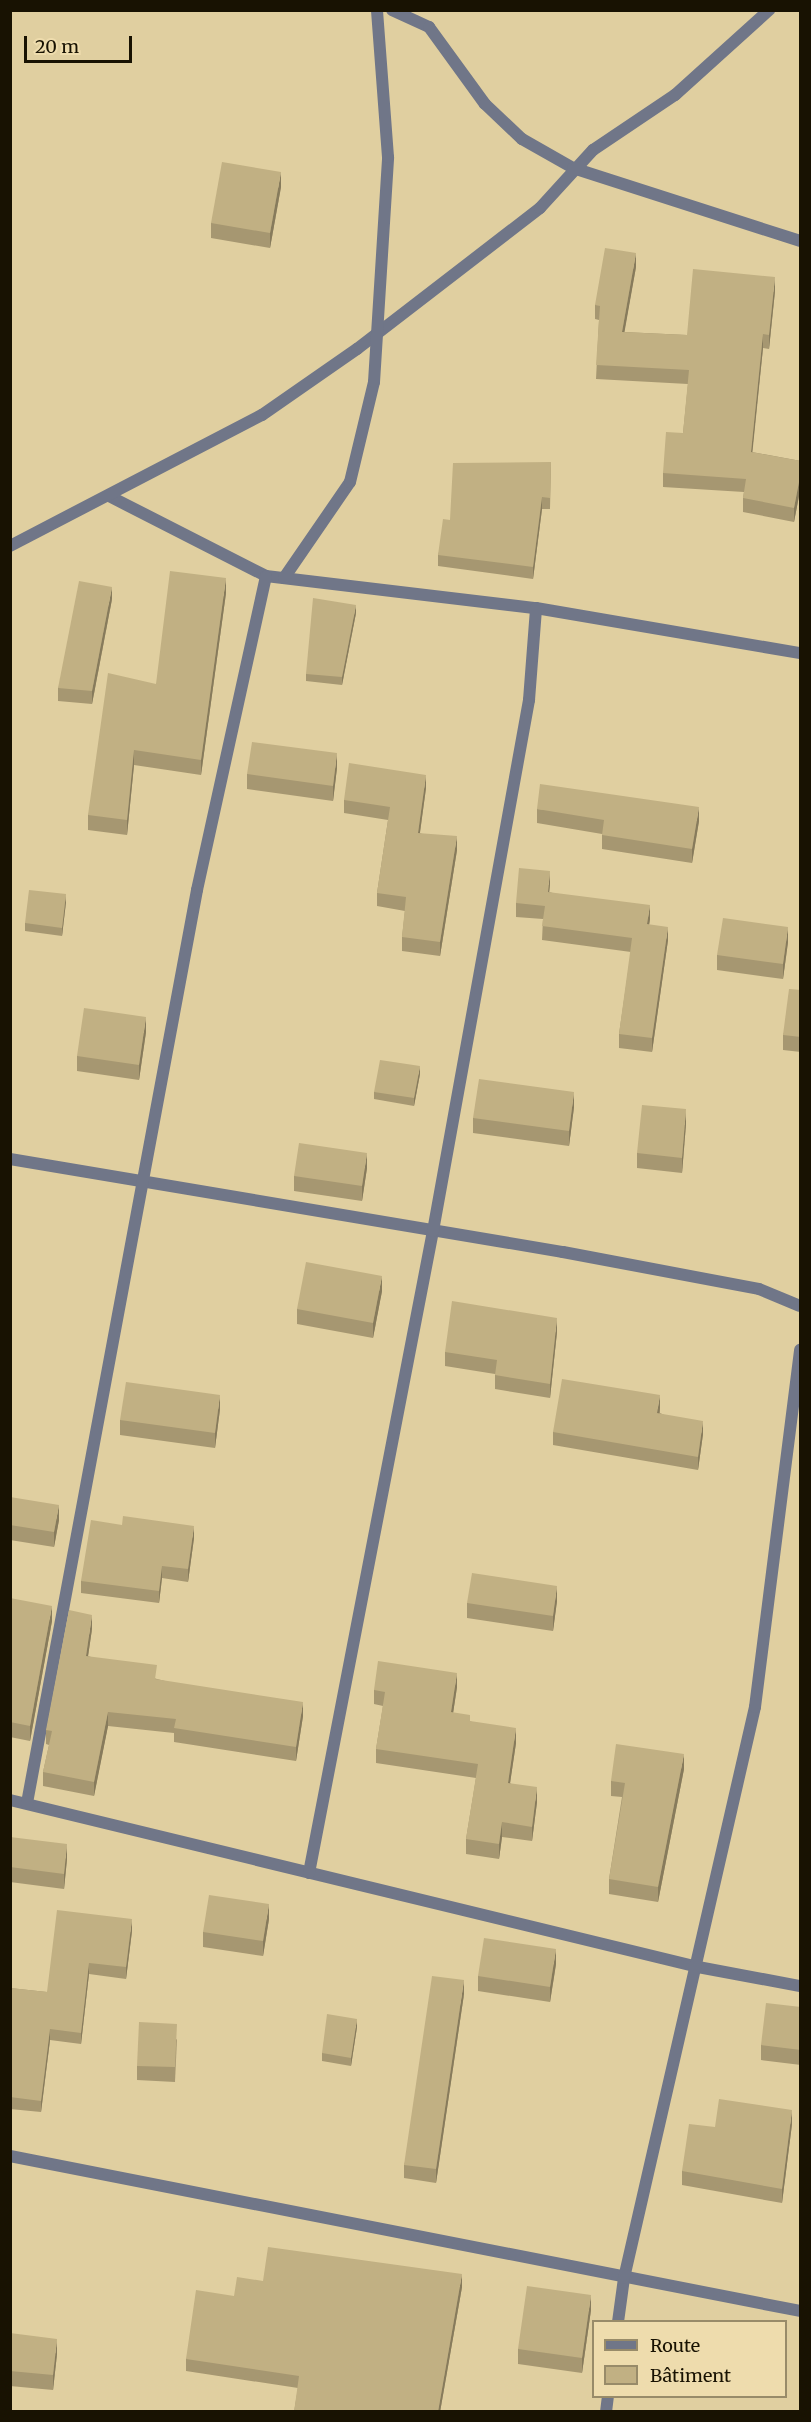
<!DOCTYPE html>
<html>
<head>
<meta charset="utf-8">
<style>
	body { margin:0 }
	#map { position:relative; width:811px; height:2422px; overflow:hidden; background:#e0cfa0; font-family:Merriweather,serif }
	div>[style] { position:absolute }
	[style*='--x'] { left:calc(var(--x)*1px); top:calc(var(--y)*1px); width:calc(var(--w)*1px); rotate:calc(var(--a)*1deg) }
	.street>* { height:12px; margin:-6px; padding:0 6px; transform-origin:6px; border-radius:6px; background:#707688 }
	.wall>* { inset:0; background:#a69771 }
	.shaded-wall>* { inset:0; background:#877b5c }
	.building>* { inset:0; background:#c1b083 }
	span { translate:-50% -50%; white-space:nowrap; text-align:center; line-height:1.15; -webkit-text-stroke:5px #eedcad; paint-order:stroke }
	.frame { position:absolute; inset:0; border:12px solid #181202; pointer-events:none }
	.legend { position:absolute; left:592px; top:2320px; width:195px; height:78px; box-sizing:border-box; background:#eedcad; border:2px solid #988b69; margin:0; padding:8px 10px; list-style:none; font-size:18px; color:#181202 }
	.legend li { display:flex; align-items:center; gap:12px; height:30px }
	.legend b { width:30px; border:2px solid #988b69 }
	.scale { position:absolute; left:24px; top:36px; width:108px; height:27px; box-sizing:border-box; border:3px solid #181202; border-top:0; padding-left:8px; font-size:18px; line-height:21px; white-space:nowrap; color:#181202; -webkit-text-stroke:4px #eedcad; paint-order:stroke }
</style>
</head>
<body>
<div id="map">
	<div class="street">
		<i style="--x:392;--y:10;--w:41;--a:24.7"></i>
		<i style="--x:429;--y:27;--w:95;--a:54"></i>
		<i style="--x:485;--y:104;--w:51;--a:43.4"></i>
		<i style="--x:522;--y:139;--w:59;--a:29.6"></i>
		<i style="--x:573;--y:168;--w:238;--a:17.8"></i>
		<i style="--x:109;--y:496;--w:176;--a:27"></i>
		<i style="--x:266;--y:576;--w:272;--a:6.8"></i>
		<i style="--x:536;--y:608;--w:268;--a:9.7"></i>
		<i style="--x:10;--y:546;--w:284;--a:-27.5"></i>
		<i style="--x:262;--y:415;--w:116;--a:-34.8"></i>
		<i style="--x:357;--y:349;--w:231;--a:-37.6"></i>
		<i style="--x:540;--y:208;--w:79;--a:-47.6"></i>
		<i style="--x:593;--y:150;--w:99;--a:-33.9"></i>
		<i style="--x:675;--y:95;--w:127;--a:-42.1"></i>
		<i style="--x:284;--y:578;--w:116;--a:-55.5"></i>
		<i style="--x:350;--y:482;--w:103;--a:-76.5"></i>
		<i style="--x:374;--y:382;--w:225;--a:-86.4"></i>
		<i style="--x:388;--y:157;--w:147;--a:-94.3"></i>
		<i style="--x:10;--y:1159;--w:561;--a:9.55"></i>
		<i style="--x:563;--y:1252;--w:199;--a:10.7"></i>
		<i style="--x:759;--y:1289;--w:44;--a:22.5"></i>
		<i style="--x:10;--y:1800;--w:708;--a:13.64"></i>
		<i style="--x:698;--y:1967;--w:104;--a:10.6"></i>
		<i style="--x:27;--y:1803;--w:929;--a:-79.45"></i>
		<i style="--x:197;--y:890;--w:321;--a:-77.6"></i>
		<i style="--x:309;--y:1873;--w:654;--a:-79.07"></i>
		<i style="--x:433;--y:1231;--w:540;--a:-79.75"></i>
		<i style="--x:529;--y:700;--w:92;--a:-85.6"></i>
		<i style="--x:10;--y:2156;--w:805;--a:11.1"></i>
		<i style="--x:618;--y:2322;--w:44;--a:-82.2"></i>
		<i style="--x:624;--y:2278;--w:586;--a:-77.08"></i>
		<i style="--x:755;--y:1707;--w:360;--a:-82.8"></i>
		<i style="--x:606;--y:2412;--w:16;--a:-83"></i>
	</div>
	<div class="wall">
		<i style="clip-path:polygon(281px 187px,270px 248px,211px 238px,211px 223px)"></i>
		<i style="clip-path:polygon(636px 267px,624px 332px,687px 335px,775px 291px,769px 349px,763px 348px,752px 452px,801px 461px,801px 496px,799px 496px,794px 522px,743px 512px,743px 498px,744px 492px,663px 487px,663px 473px,683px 433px,688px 384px,596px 379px,599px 320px,595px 319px,595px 305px)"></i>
		<i style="clip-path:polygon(551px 462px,550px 509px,542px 509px,533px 579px,438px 566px,438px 555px,450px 520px)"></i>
		<i style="clip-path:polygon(226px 593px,201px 775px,134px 765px,127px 835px,88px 830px,88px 815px,156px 684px)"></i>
		<i style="clip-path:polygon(112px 599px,92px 704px,58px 701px,58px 688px)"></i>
		<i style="clip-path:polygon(356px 613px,342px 685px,306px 681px,306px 674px)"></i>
		<i style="clip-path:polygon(337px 768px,333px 801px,247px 789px,247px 774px)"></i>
		<i style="clip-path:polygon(426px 788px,420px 833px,457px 850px,440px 956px,402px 951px,402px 937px,405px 911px,377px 906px,377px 893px,388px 820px,344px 813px,344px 800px)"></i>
		<i style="clip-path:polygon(537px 809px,699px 821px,692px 863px,602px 849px,602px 834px,537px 823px)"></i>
		<i style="clip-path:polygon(550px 884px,549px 892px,650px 919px,649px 925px,668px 940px,652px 1052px,619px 1048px,619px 1034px,631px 952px,542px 940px,543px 919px,516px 917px,516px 903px)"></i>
		<i style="clip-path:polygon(66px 902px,62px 936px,25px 931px,25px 923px)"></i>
		<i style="clip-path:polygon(788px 942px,783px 979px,717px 970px,717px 955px)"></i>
		<i style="clip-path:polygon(801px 990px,801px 1052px,783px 1050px,783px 1035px)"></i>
		<i style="clip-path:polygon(146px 1032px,139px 1080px,77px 1071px,77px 1056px)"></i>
		<i style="clip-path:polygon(420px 1074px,414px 1106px,374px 1099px,374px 1092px)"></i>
		<i style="clip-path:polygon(574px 1107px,569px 1146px,473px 1133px,473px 1118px)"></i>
		<i style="clip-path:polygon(686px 1124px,682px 1173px,637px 1168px,637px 1153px)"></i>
		<i style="clip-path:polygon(367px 1168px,362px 1201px,294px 1191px,294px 1176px)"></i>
		<i style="clip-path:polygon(382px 1291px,373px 1338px,297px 1324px,297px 1309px)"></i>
		<i style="clip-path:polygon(557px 1332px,550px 1398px,495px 1389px,495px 1374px,445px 1366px,445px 1352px)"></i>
		<i style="clip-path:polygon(660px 1408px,660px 1413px,703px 1434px,698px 1470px,553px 1445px,553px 1432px)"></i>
		<i style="clip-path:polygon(220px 1409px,215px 1448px,120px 1435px,120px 1420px)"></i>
		<i style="clip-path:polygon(10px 1497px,59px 1520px,54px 1547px,10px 1540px)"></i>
		<i style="clip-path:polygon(122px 1525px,194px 1538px,188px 1582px,162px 1578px,159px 1603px,81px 1593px,81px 1581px)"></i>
		<i style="clip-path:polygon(10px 1598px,52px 1621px,30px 1741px,10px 1737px)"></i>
		<i style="clip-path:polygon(557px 1601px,553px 1631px,467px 1618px,467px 1603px)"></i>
		<i style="clip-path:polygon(92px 1629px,88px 1656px,157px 1679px,303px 1716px,296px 1761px,174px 1742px,174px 1733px,108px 1726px,94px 1796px,43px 1786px,43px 1772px,49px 1745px,46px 1744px,46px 1730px)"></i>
		<i style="clip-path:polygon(457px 1687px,453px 1713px,516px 1743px,510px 1783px,537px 1802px,532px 1841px,502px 1837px,499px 1859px,466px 1854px,466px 1839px,476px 1778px,376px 1763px,376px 1749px,383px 1706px,374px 1704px,374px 1690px)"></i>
		<i style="clip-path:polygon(684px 1769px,658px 1902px,609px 1894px,609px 1879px,622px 1797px,611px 1796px,611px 1781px)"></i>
		<i style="clip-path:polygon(10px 1837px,67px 1859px,64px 1889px,10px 1882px)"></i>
		<i style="clip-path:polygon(269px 1919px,263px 1956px,203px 1947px,203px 1932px)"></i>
		<i style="clip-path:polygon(132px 1931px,126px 1979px,89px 1974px,81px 2044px,50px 2040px,41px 2112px,10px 2109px,10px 1988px,47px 1992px)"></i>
		<i style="clip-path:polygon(556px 1964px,550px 2002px,478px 1991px,478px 1976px)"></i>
		<i style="clip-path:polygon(464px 1994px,436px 2183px,404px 2178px,404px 2165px)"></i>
		<i style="clip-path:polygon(801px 2007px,801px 2065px,761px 2060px,761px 2045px)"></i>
		<i style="clip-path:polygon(357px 2027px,351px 2066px,322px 2061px,322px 2053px)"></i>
		<i style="clip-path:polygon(177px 2039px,175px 2082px,137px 2080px,137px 2066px)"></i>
		<i style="clip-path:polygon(792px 2124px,782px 2203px,682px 2185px,682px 2171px,715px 2127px)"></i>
		<i style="clip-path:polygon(263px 2281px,462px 2287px,440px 2412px,294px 2412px,298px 2388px,186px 2371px,186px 2359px,234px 2296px)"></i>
		<i style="clip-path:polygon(591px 2310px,582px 2373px,518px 2364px,518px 2349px)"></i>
		<i style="clip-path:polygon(10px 2333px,57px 2354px,53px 2390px,10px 2386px)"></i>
	</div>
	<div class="shaded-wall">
		<i style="clip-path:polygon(281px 172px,281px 187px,270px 248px,270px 233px)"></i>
		<i style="clip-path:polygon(636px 253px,636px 267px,622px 346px,622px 332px)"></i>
		<i style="clip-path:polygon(775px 277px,775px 291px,769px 349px,769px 335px)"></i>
		<i style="clip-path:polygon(763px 334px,763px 348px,751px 466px,751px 452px)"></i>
		<i style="clip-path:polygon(799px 482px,799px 496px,794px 522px,794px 508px)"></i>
		<i style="clip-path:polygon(542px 497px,542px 509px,533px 579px,533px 567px)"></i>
		<i style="clip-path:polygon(226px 578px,226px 593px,201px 775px,201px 760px)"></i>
		<i style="clip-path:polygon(112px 587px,112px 599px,92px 704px,92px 691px)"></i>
		<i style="clip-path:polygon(356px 605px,356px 613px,342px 685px,342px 677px)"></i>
		<i style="clip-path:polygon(134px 750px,134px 765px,127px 835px,127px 820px)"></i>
		<i style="clip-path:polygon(337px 753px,337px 768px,333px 801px,333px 786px)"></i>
		<i style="clip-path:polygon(426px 775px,426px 788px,418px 846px,418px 833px)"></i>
		<i style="clip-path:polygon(699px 807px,699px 821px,692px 863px,692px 849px)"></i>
		<i style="clip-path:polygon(457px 836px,457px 850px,440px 956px,440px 942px)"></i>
		<i style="clip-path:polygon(550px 871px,550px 884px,548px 905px,548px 892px)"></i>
		<i style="clip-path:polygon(66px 894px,66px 902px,62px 936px,62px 928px)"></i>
		<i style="clip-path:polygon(650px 905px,650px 919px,647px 938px,647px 924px)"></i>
		<i style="clip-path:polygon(668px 927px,668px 940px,652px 1052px,652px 1038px)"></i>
		<i style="clip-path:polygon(788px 927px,788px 942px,783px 979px,783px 964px)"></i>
		<i style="clip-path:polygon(146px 1017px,146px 1032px,139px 1080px,139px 1065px)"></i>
		<i style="clip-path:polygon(420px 1066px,420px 1074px,414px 1106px,414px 1098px)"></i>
		<i style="clip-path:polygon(574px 1092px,574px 1107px,569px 1146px,569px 1131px)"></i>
		<i style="clip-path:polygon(686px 1109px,686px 1124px,682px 1173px,682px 1158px)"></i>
		<i style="clip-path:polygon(367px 1153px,367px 1168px,362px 1201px,362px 1186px)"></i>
		<i style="clip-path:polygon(382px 1276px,382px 1291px,373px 1338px,373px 1323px)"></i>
		<i style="clip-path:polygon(557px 1318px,557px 1332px,550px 1398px,550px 1384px)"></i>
		<i style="clip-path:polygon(220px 1395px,220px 1409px,215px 1448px,215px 1433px)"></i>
		<i style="clip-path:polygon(660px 1395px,660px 1408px,657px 1426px,657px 1413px)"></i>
		<i style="clip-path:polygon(703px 1421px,703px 1434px,698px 1470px,698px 1457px)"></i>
		<i style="clip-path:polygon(59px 1505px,59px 1520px,54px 1547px,54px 1532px)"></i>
		<i style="clip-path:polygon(194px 1526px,194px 1538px,188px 1582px,188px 1569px)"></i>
		<i style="clip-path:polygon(162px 1566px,162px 1578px,159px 1603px,159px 1591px)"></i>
		<i style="clip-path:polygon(557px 1586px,557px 1601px,553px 1631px,553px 1616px)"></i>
		<i style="clip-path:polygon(52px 1606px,52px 1621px,30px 1741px,30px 1726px)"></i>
		<i style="clip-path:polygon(92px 1615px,92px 1629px,86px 1670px,86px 1656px)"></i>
		<i style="clip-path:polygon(457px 1673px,457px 1687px,451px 1727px,451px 1712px)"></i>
		<i style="clip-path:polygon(303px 1702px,303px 1716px,296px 1761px,296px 1747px)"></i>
		<i style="clip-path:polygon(108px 1712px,108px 1726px,94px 1796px,94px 1782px)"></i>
		<i style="clip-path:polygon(516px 1728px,516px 1743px,508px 1797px,508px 1783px)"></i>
		<i style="clip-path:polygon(684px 1754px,684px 1769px,658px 1902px,658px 1887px)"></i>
		<i style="clip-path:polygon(537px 1787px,537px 1802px,532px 1841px,532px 1827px)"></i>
		<i style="clip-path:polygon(502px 1822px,502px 1837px,499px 1859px,499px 1844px)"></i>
		<i style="clip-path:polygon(67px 1844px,67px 1859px,64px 1889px,64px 1874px)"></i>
		<i style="clip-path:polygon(269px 1904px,269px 1919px,263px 1956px,263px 1941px)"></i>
		<i style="clip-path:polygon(132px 1919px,132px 1931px,126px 1979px,126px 1967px)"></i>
		<i style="clip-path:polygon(556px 1949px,556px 1964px,550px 2002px,550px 1987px)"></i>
		<i style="clip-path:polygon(89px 1963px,89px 1974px,81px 2044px,81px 2033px)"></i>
		<i style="clip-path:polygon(464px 1980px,464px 1994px,436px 2183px,436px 2169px)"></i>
		<i style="clip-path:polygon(357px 2019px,357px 2027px,351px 2066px,351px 2058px)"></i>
		<i style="clip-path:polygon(50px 2029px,50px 2040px,41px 2112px,41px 2101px)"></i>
		<i style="clip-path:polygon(792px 2110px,792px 2124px,782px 2203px,782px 2189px)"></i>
		<i style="clip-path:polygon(462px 2274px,462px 2287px,440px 2412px,438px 2412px)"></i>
		<i style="clip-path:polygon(591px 2295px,591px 2310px,582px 2373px,582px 2358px)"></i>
		<i style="clip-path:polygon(57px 2339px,57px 2354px,53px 2390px,53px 2375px)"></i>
	</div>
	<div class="building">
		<i style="clip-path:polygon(222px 162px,281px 172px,270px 233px,211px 223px)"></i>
		<i style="clip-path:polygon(605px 248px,636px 253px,622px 332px,687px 335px,693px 269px,775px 277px,769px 335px,763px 334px,751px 452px,801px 461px,801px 482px,799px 482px,794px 508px,743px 498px,746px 479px,663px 473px,666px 432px,683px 433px,689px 370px,596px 365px,600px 306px,595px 305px)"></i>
		<i style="clip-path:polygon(551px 462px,550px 498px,542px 497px,533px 567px,438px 555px,443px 519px,450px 520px,453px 463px)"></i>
		<i style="clip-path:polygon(170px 571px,226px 578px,201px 760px,134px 750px,127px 820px,88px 815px,108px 673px,156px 684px)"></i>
		<i style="clip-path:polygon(79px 581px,112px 587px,92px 691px,58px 688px)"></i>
		<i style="clip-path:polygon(313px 598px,356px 605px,342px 677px,306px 674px)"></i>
		<i style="clip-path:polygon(252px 742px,337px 753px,333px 786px,247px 774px)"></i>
		<i style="clip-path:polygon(349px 763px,426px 775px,418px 833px,457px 836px,440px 942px,402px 937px,406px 897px,377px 893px,390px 807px,344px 800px)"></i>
		<i style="clip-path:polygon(540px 784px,699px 807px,692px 849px,602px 835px,604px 820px,537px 809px)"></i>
		<i style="clip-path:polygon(519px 868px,550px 871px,548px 892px,650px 905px,647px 924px,668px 927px,652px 1038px,619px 1034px,632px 938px,542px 926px,545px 906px,516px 903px)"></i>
		<i style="clip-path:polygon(29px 890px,66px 894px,62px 928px,25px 923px)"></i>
		<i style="clip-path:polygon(723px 918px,788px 927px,783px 964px,717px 955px)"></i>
		<i style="clip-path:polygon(789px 989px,801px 990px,801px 1037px,783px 1035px)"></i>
		<i style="clip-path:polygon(84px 1008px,146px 1017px,139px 1065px,77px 1056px)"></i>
		<i style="clip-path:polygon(380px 1060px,420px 1066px,414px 1098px,374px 1092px)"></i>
		<i style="clip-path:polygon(479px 1079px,574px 1092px,569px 1131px,473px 1118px)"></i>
		<i style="clip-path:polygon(642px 1105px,686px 1109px,682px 1158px,637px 1153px)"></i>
		<i style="clip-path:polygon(299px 1143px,367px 1153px,362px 1186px,294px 1176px)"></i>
		<i style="clip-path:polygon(306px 1262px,382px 1276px,373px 1323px,297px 1309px)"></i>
		<i style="clip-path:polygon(452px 1301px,557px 1318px,550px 1384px,495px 1375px,497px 1360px,445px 1352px)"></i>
		<i style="clip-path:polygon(562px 1379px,660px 1395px,657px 1413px,703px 1421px,698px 1457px,553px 1432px)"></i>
		<i style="clip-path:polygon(126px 1382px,220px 1395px,215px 1433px,120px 1420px)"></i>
		<i style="clip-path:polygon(10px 1497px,59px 1505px,54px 1532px,10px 1525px)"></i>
		<i style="clip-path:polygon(123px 1516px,194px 1526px,188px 1569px,162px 1566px,159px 1591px,81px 1581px,91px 1520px,122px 1525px)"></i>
		<i style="clip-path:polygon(472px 1573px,557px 1586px,553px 1616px,467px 1603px)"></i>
		<i style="clip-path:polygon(10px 1598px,52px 1606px,30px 1726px,10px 1722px)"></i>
		<i style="clip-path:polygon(69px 1610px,92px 1615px,86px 1656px,157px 1665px,155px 1679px,303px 1702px,296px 1747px,174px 1728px,176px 1719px,108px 1712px,94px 1782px,43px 1772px,52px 1731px,46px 1730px)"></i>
		<i style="clip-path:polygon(378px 1661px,457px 1673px,451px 1712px,470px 1715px,470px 1721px,516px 1728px,508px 1783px,537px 1787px,532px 1827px,502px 1822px,499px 1844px,466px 1839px,478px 1764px,376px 1749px,385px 1692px,374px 1690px)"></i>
		<i style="clip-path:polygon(616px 1744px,684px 1754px,658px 1887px,609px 1879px,625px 1783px,611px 1781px)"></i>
		<i style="clip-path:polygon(10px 1837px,67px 1844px,64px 1874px,10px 1867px)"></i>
		<i style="clip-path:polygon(209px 1895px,269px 1904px,263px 1941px,203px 1932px)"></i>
		<i style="clip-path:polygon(57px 1910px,132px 1919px,126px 1967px,89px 1963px,81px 2033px,50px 2029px,41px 2101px,10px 2097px,10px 1988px,47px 1992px)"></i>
		<i style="clip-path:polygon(484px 1938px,556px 1949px,550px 1987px,478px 1976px)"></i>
		<i style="clip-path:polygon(432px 1976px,464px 1980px,436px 2169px,404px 2165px)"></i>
		<i style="clip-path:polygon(766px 2003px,801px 2007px,801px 2050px,761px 2045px)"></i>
		<i style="clip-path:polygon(327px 2014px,357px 2019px,351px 2058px,322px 2053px)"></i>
		<i style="clip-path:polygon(139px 2022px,177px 2024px,175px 2067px,137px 2066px)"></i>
		<i style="clip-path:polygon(719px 2099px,792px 2110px,782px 2189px,682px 2171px,689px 2124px,715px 2127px)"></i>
		<i style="clip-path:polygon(268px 2247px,462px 2274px,438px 2412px,294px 2412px,299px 2376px,186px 2359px,196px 2290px,234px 2296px,237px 2277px,263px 2281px)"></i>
		<i style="clip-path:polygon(527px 2286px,591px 2295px,582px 2358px,518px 2349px)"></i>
		<i style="clip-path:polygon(10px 2333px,57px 2339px,53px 2375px,10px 2371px)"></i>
	</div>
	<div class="frame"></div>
	<ul class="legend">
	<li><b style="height:8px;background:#707688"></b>Route</li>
	<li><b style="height:16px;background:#c1b083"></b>Bâtiment</li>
	</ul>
	<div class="scale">20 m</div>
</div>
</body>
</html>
